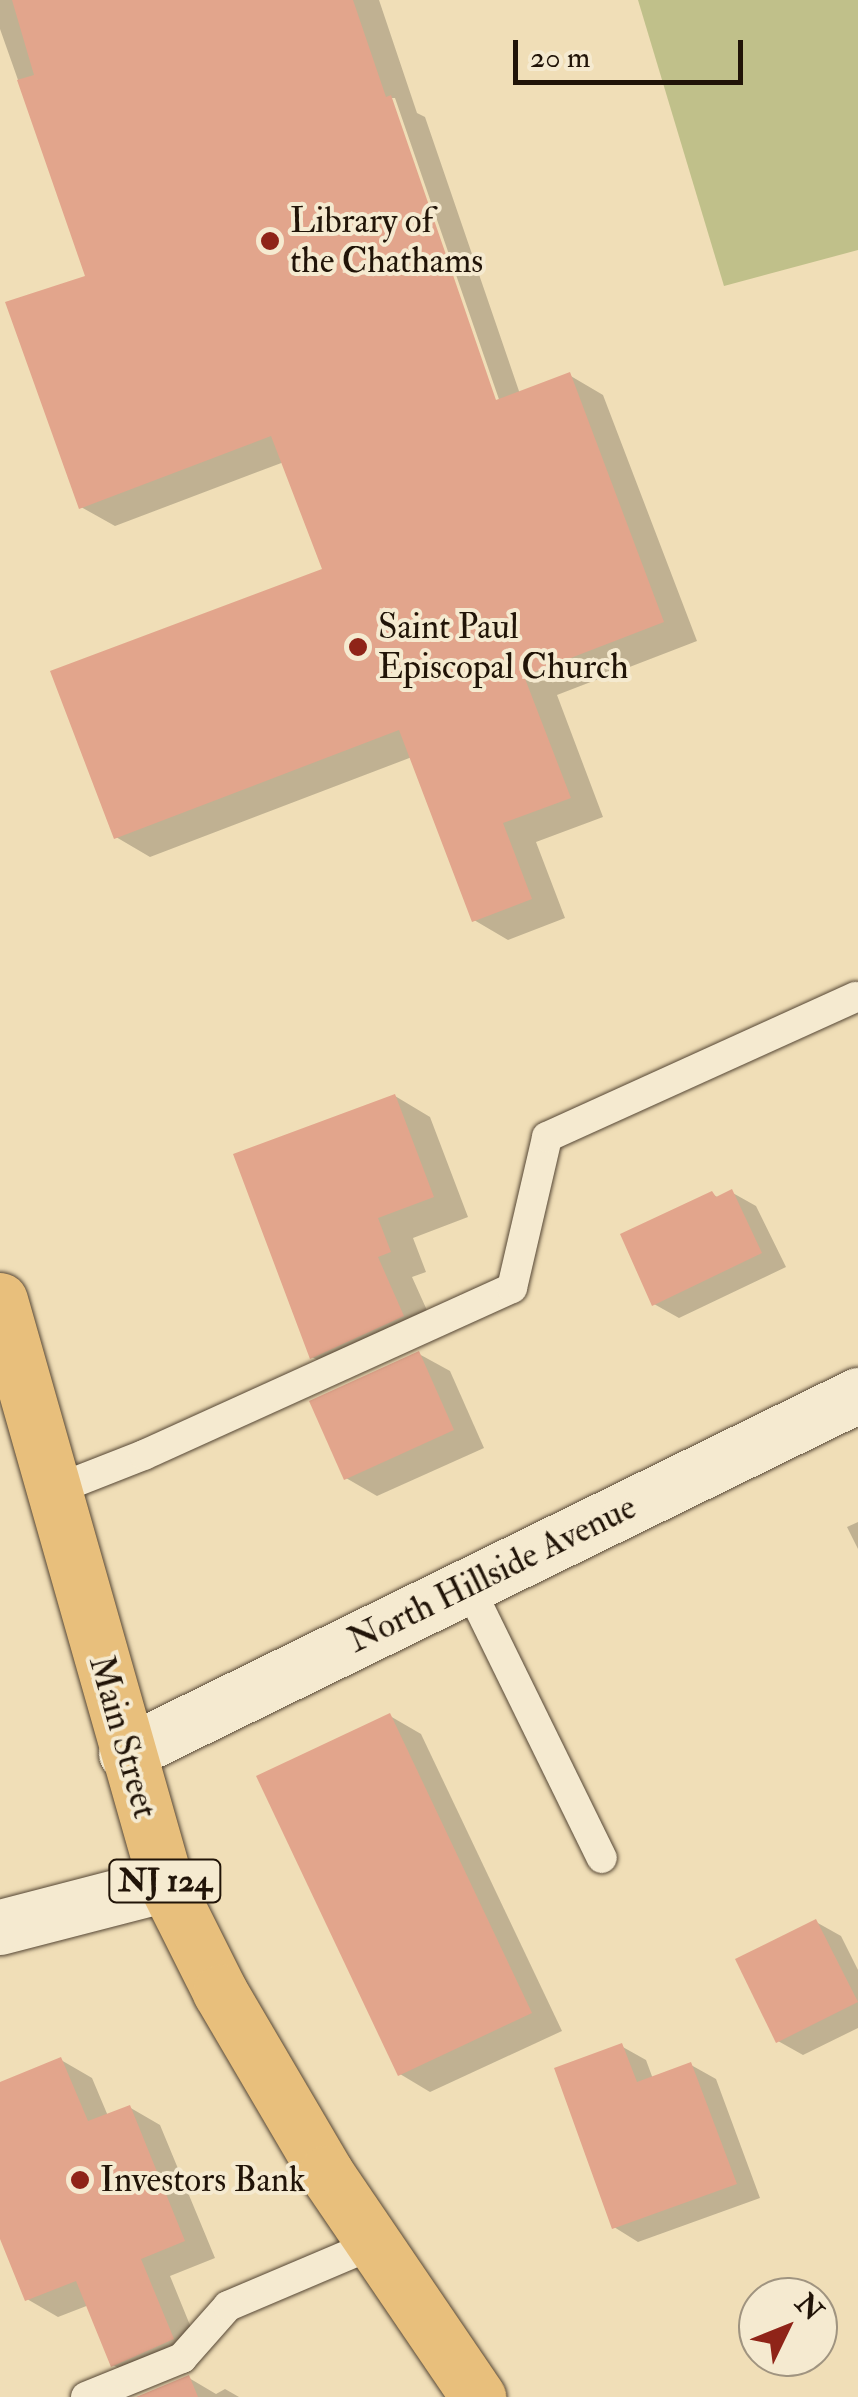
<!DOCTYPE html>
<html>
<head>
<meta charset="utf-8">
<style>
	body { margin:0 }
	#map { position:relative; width:858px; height:2397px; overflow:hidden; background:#f0deb7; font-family:"IM FELL Double Pica",serif }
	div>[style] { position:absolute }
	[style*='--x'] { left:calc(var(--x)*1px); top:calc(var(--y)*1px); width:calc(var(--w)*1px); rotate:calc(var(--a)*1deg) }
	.green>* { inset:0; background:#c0c08a }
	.shadow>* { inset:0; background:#0003 }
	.building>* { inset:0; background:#e2a58c }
	.roads { filter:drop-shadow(0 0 2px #554634) drop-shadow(0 0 2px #554634) }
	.lane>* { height:30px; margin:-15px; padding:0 15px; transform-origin:15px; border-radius:15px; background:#f5ead0 }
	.street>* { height:55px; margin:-27.5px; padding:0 27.5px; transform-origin:27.5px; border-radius:27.5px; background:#f5ead0 }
	.primary>* { height:55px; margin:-27.5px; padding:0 27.5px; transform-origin:27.5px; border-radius:27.5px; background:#e8bf7c }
	.dots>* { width:28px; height:28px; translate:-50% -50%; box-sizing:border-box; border:5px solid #f5ead0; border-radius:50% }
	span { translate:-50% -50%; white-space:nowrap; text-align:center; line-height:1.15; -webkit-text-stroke:8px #f5ead0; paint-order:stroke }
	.shield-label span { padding:2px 8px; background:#f5ead0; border:2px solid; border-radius:8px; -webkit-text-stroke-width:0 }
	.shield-label { font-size:32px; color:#211408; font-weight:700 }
	.poi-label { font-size:35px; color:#211408 }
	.left { translate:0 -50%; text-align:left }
	.street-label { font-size:35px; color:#211408 }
	.north { position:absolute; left:738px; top:2277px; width:100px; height:100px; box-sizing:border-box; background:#f5ead0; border:2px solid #a09480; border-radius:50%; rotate:47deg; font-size:28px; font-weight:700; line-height:40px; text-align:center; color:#211408 }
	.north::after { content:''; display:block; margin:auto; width:35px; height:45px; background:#8f2418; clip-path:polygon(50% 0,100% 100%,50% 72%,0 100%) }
	.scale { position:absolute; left:513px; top:40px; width:230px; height:45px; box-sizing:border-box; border:5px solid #211408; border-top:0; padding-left:12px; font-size:30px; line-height:35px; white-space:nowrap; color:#211408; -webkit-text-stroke:8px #f5ead0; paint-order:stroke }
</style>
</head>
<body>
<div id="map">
	<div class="green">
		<i style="clip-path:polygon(638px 0,858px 0,858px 250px,724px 286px)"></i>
	</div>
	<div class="shadow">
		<i style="clip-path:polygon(evenodd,0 0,379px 0,417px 113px,425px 117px,520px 394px,569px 375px,603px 395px,697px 641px,557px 695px,603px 817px,536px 842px,565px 918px,508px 940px,474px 920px,412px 757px,150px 857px,116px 837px,325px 570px,284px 462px,115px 526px,81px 507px,88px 278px,0 29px,0 0,389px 98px,395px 98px,503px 411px,498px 413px,389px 98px)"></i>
		<i style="clip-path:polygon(395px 1096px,430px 1117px,468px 1217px,413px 1238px,426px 1272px,412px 1277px,439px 1337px,348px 1378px,312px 1357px)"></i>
		<i style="clip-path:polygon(731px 1192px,756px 1206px,786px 1267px,679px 1318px,654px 1304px,712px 1194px,719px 1198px)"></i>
		<i style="clip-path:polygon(419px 1354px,450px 1371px,484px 1448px,377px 1496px,346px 1478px)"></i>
		<i style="clip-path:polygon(858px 1522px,858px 1549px,847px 1527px)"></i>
		<i style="clip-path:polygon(390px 1716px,421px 1734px,562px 2031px,430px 2092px,400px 2074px)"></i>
		<i style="clip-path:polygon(816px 1922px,841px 1936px,858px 1970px,858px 2028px,803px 2055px,778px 2041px)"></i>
		<i style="clip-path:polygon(621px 2046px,646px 2060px,653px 2079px,691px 2065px,716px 2079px,760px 2198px,638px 2242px,614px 2227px)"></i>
		<i style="clip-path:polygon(61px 2060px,92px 2078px,108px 2116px,129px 2107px,160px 2125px,215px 2258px,170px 2276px,203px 2357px,144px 2383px,113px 2365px,89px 2305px,58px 2317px,27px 2299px,0 2233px,0 2085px)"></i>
		<i style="clip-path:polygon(189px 2378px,216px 2394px,225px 2389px,239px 2397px,142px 2397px)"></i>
	</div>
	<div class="building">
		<i style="clip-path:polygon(12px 0,353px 0,386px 97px,391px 95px,496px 400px,570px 372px,664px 622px,524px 676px,571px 798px,503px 823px,532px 899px,472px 922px,399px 730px,114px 839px,50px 671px,322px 569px,271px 436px,79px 509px,5px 302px,85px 276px,17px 80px,34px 75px)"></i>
		<i style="clip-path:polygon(395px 1094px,434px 1197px,378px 1218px,391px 1252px,378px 1257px,404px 1316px,310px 1359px,233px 1154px)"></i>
		<i style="clip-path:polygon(732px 1189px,762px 1253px,652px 1306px,620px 1234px,712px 1191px,716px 1197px)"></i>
		<i style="clip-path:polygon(419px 1351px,454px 1430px,344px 1480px,309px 1401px)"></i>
		<i style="clip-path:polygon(390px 1713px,532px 2013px,398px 2076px,256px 1776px)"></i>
		<i style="clip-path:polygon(816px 1919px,858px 2002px,776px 2043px,735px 1959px)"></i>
		<i style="clip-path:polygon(622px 2043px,637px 2082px,691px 2062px,737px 2184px,612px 2229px,554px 2068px)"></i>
		<i style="clip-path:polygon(61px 2057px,88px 2121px,130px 2105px,185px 2241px,141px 2259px,174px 2339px,111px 2367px,76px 2281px,25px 2301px,0 2239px,0 2082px)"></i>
		<i style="clip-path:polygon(189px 2375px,198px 2397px,136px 2397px)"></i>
	</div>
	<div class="roads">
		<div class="lane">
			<i style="--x:52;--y:1491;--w:99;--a:-21.4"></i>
			<i style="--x:144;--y:1455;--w:404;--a:-24.4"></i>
			<i style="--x:512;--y:1288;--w:155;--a:-76.9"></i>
			<i style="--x:547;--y:1137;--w:339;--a:-24.4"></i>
			<i style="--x:468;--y:1585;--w:304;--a:63.9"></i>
			<i style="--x:86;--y:2397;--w:104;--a:-22.1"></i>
			<i style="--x:182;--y:2358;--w:69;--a:-48.5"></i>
			<i style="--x:228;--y:2306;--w:159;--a:-23"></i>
		</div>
		<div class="street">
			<i style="--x:126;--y:1753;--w:815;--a:-26.06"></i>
			<i style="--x:0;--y:1927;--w:171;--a:-14.5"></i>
		</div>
		<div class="primary">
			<i style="--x:0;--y:1300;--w:607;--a:74.13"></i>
			<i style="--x:166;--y:1884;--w:121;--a:63.4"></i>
			<i style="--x:220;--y:1992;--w:210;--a:59.6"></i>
			<i style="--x:326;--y:2173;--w:271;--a:55.8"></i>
		</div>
	</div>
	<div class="dots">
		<i style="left:270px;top:241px;background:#8f2418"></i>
		<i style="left:358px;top:647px;background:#8f2418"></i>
		<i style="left:80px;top:2180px;background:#8f2418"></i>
	</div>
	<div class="shield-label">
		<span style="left:165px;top:1881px">NJ 124</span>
	</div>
	<div class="poi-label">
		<span class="left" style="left:290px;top:241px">Library of<br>the Chathams</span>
		<span class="left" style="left:378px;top:647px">Saint Paul<br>Episcopal Church</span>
		<span class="left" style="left:100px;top:2180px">Investors Bank</span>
	</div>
	<div class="street-label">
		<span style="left:492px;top:1574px;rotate:-26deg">North Hillside Avenue</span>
		<span style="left:123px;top:1737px;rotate:74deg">Main Street</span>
	</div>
	<div class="north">N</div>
	<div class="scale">20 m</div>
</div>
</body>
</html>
